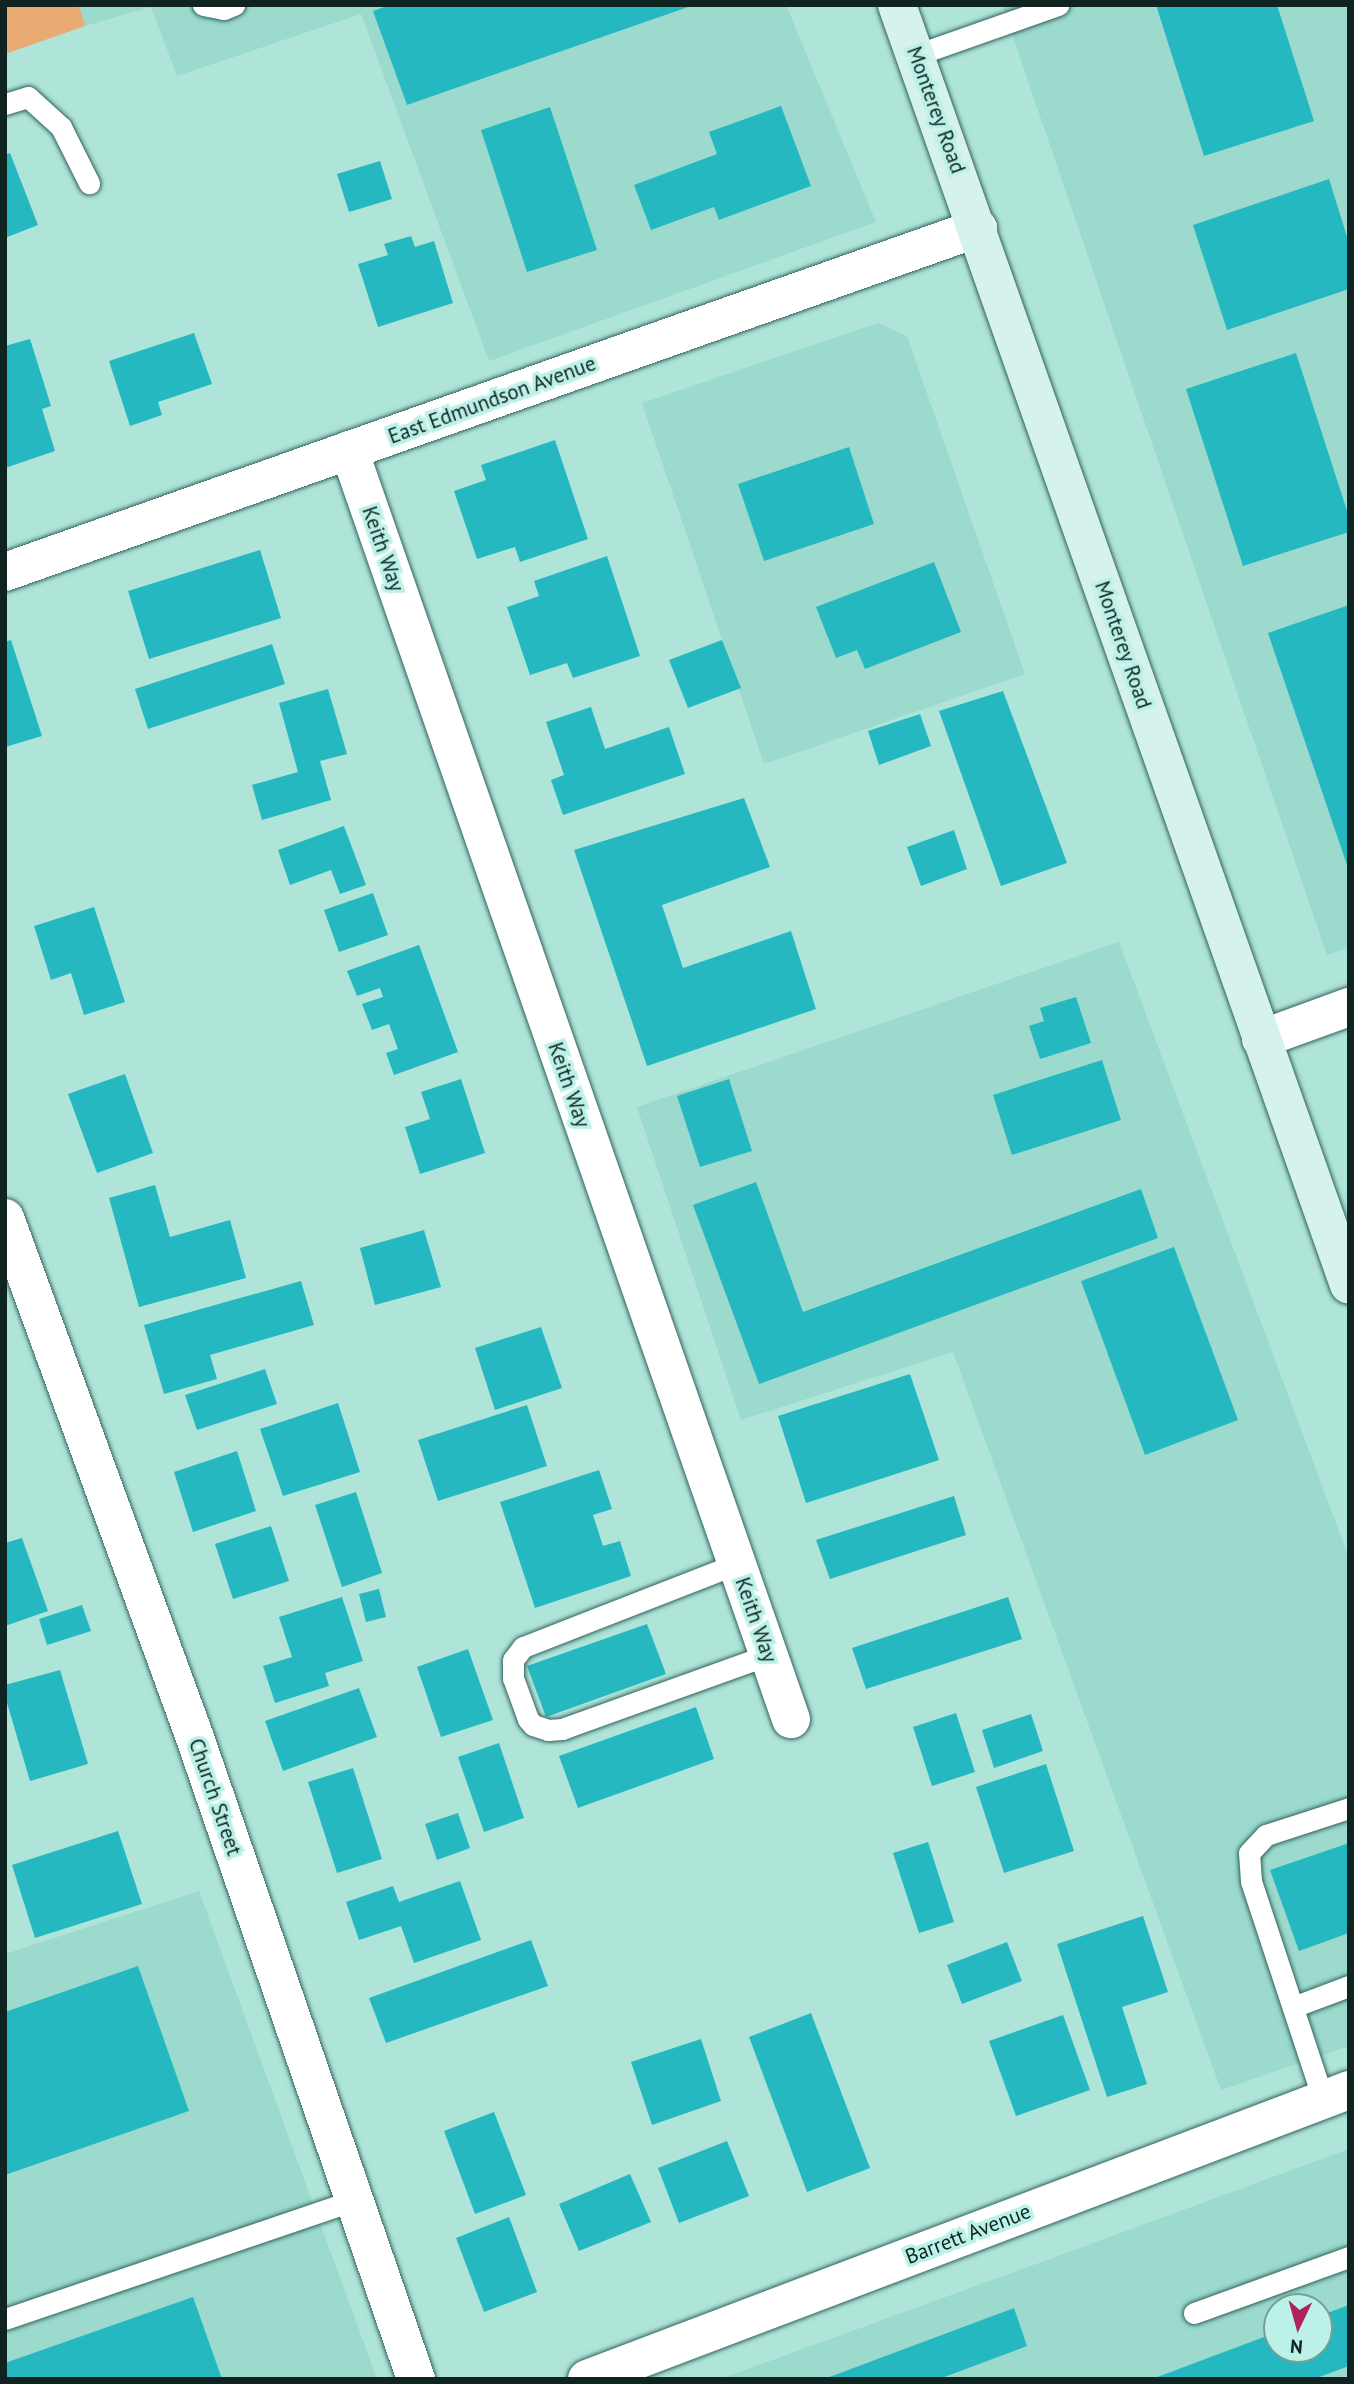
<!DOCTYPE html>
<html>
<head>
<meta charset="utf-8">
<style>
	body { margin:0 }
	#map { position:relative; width:1354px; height:2384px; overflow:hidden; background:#afe4d9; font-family:"PT Sans",sans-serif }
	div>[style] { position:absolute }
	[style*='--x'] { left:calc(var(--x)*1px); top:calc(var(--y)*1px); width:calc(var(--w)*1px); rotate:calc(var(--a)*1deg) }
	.built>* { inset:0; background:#9cdace }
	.green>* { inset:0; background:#e9aa73 }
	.building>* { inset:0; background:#26b8c1 }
	.roads { filter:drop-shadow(0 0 2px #31635b) drop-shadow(0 0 2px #31635b) }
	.service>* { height:21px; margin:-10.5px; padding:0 10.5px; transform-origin:10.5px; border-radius:10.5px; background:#fff }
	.minor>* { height:38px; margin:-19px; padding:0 19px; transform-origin:19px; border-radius:19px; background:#fff }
	.secondary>* { height:38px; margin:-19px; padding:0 19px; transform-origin:19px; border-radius:19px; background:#d5f2ed }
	span { translate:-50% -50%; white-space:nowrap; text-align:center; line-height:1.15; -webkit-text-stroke:7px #bcf1e7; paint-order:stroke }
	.street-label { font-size:21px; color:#0f2421 }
	.frame { position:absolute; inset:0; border:7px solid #0f2421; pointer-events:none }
	.north { position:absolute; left:1263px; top:2293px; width:70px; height:70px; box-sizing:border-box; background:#bcf1e7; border:2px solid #779f98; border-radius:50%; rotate:185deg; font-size:19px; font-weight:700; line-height:28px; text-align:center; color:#0f2421 }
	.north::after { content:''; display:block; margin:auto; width:24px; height:32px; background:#af225d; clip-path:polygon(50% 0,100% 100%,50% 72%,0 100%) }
</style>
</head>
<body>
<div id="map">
	<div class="built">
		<i style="clip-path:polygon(79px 5px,786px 5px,876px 222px,489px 361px,361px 14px,177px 76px,151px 7px,85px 26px)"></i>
		<i style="clip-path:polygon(1002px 5px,1349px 5px,1349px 947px,1327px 955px)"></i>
		<i style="clip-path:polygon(878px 323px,907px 336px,1025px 674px,764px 764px,642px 403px)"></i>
		<i style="clip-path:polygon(1119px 942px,1349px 1558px,1349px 2046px,1221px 2090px,953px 1352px,741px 1420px,637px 1107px)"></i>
		<i style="clip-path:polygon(199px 1891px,377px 2379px,5px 2379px,5px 1954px)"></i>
		<i style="clip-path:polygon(evenodd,1349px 2149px,1349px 2379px,720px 2379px,1028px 2267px,1349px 2149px,1277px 2307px,1319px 2307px,1319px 2349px,1277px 2349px,1277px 2307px)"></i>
	</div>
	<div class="green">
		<i style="clip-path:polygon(5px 5px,79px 5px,85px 26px,5px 54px)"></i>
	</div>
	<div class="building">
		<i style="clip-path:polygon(390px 5px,691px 5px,691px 6px,407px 105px,373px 11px)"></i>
		<i style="clip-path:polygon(1156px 5px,1277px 5px,1314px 121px,1204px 156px)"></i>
		<i style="clip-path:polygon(781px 106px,811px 186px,719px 220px,714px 207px,651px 230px,634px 185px,717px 154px,709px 132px)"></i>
		<i style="clip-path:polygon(550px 107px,597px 250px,527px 272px,481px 130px)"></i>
		<i style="clip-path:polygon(10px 153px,38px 225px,5px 238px,5px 155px)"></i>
		<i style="clip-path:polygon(380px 161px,392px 199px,349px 212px,337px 174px)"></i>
		<i style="clip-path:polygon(1329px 179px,1349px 243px,1349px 289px,1227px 330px,1193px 225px)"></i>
		<i style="clip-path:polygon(411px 236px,415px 247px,434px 241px,453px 303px,378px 327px,358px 264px,388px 255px,384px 244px)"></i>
		<i style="clip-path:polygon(194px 333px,212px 384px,158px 402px,162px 415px,130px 426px,109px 361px)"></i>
		<i style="clip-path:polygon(30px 339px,51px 406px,42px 409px,55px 451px,5px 468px,5px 346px)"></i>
		<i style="clip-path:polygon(1296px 353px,1349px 517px,1349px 532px,1243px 566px,1186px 389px)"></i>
		<i style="clip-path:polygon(555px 440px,588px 539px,520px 562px,515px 547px,477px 559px,454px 491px,486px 480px,481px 465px)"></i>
		<i style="clip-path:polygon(849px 447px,874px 524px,764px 561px,738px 484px)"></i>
		<i style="clip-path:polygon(260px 550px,281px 618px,149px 659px,128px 591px)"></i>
		<i style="clip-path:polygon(607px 556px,640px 656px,573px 678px,567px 663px,530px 675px,507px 607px,539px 596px,534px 581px)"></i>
		<i style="clip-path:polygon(934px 562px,961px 632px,865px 669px,857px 650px,836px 658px,816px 607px)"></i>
		<i style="clip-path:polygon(1349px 605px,1349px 868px,1348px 868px,1268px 633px)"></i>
		<i style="clip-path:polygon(11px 640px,42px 736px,5px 747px,5px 642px)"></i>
		<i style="clip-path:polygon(722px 640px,741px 688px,688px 708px,669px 660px)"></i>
		<i style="clip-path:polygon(272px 644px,285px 684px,148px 729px,135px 689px)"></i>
		<i style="clip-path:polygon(328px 689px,347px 754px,320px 761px,331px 800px,262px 820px,252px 785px,298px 772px,279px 703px)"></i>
		<i style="clip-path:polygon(1003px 691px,1067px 863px,1001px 886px,939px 711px)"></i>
		<i style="clip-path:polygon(591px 707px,605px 749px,669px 727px,685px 774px,563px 815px,551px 780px,564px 775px,546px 722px)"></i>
		<i style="clip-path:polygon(920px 714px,931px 746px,879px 765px,868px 731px)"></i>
		<i style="clip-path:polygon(744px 798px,770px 867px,662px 905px,683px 968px,791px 931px,816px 1009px,647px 1066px,574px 850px)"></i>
		<i style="clip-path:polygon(344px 826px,366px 885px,340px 894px,331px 870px,290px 885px,278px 850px)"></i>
		<i style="clip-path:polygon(954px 830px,967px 869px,921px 886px,907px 847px)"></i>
		<i style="clip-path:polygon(373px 893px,388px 935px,339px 952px,324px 910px)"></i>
		<i style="clip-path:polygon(94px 907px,125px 1002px,84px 1015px,71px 973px,51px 980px,34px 926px)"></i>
		<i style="clip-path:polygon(419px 945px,458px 1052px,394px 1075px,386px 1053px,398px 1049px,389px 1024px,372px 1030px,362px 1004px,383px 997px,380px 988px,357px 996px,347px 971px)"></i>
		<i style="clip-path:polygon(1076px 997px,1091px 1043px,1040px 1059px,1029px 1026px,1044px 1021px,1040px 1008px)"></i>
		<i style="clip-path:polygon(1102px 1060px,1121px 1120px,1012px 1155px,993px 1095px)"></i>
		<i style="clip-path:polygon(125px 1074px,153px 1153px,97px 1173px,68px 1094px)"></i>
		<i style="clip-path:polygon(461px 1079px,485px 1153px,420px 1174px,405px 1127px,430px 1119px,421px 1092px)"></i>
		<i style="clip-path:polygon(729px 1079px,752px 1151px,700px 1167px,677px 1096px)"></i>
		<i style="clip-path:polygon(756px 1182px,803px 1312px,1141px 1189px,1158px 1238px,759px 1384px,693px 1205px)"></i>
		<i style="clip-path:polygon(155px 1185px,170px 1237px,230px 1220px,246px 1278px,139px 1307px,109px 1198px)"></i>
		<i style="clip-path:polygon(424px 1230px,441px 1287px,375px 1305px,360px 1248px)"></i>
		<i style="clip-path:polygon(1174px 1247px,1238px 1420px,1145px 1455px,1081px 1281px)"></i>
		<i style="clip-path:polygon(301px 1281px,314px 1325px,210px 1355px,217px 1379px,164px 1394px,144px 1325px)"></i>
		<i style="clip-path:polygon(541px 1327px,562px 1388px,495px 1410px,475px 1348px)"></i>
		<i style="clip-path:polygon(265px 1369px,277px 1404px,197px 1430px,185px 1395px)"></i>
		<i style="clip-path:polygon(910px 1374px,939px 1460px,806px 1503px,778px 1416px)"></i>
		<i style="clip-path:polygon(338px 1403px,360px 1472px,283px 1496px,260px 1429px)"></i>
		<i style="clip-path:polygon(527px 1405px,547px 1466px,438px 1501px,418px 1440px)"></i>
		<i style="clip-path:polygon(237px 1451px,256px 1511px,193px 1532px,174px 1472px)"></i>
		<i style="clip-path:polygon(599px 1470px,612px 1509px,593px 1515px,603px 1546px,620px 1541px,631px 1576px,535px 1608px,500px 1502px)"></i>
		<i style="clip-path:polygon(356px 1492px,382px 1573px,342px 1587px,315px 1505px)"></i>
		<i style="clip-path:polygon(954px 1496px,966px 1535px,830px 1579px,816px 1540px)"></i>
		<i style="clip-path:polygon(271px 1526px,289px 1581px,233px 1599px,215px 1544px)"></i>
		<i style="clip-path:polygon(22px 1538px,48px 1611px,5px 1626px,5px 1543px)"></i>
		<i style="clip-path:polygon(379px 1589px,386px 1617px,366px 1622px,359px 1594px)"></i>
		<i style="clip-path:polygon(342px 1597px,363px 1661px,325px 1673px,329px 1686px,275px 1703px,263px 1666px,292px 1657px,279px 1617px)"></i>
		<i style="clip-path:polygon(1008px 1597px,1022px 1639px,866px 1689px,852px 1648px)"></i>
		<i style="clip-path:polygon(82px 1605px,91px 1631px,47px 1645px,39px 1619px)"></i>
		<i style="clip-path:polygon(647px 1624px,666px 1674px,546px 1717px,527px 1666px)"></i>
		<i style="clip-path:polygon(468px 1649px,493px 1720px,441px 1737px,417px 1667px)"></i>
		<i style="clip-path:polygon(60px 1670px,88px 1764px,30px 1781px,5px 1696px,5px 1685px)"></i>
		<i style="clip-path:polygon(359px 1688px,377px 1737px,283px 1771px,265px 1721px)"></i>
		<i style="clip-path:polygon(696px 1707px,714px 1759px,578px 1808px,559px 1756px)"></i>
		<i style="clip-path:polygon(956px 1713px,975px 1772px,932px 1786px,913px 1727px)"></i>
		<i style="clip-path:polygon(1031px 1714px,1043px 1751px,994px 1768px,982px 1730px)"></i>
		<i style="clip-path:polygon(499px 1743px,524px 1818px,484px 1832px,458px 1757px)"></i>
		<i style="clip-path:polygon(1046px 1764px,1074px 1851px,1004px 1873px,976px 1787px)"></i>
		<i style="clip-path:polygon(353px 1768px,382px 1859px,337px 1873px,308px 1782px)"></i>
		<i style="clip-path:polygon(458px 1813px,470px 1848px,437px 1860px,425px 1824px)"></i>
		<i style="clip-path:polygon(118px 1831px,142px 1904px,35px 1938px,12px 1865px)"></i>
		<i style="clip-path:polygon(928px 1842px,954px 1922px,919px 1933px,893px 1853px)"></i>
		<i style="clip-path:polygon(1349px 1843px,1349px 1933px,1299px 1951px,1270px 1870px)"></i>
		<i style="clip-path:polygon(460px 1881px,481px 1940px,414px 1963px,401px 1926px,359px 1940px,346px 1902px,393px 1886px,399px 1902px)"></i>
		<i style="clip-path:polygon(1143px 1916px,1168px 1992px,1122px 2007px,1147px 2084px,1107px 2097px,1057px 1944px)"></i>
		<i style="clip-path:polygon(531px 1940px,548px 1986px,386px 2043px,369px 1998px)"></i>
		<i style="clip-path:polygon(1007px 1942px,1022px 1981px,962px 2004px,947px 1965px)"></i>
		<i style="clip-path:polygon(138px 1966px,189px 2111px,5px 2175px,5px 2012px)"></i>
		<i style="clip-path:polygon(811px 2013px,870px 2168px,807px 2192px,749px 2037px)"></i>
		<i style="clip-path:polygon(1063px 2015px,1090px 2090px,1016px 2116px,989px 2041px)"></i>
		<i style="clip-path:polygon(701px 2039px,721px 2101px,652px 2125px,631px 2062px)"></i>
		<i style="clip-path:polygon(494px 2112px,526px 2195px,475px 2214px,444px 2131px)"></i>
		<i style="clip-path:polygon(727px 2141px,749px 2196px,679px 2223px,658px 2168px)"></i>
		<i style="clip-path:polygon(630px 2174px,651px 2222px,579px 2251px,559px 2204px)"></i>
		<i style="clip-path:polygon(509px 2217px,537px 2292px,484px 2312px,456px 2238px)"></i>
		<i style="clip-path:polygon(193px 2297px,222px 2379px,5px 2379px,5px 2363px)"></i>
		<i style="clip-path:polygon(1349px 2305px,1349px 2366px,1314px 2379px,1152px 2379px,1277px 2332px,1277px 2349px,1319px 2349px,1319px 2316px)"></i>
		<i style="clip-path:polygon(1014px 2308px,1027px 2346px,939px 2379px,824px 2379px)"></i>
	</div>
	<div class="roads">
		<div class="service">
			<i style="--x:203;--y:5;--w:21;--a:11"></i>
			<i style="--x:224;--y:9;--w:11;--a:-22"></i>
			<i style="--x:916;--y:55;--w:151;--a:-19.4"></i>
			<i style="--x:5;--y:104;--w:24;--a:-17"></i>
			<i style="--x:28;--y:97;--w:45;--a:42.3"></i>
			<i style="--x:61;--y:127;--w:63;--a:63.4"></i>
			<i style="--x:736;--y:1564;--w:229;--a:158.7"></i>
			<i style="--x:523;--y:1647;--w:16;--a:128"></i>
			<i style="--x:513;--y:1660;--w:18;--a:90"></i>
			<i style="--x:513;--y:1678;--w:44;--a:69.9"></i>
			<i style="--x:528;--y:1719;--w:8;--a:50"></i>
			<i style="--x:533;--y:1725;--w:16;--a:18"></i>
			<i style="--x:548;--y:1730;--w:14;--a:-4"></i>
			<i style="--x:562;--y:1729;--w:219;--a:-19.8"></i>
			<i style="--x:1293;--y:2007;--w:60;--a:-20.6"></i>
			<i style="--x:1323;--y:2099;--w:230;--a:-108.3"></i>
			<i style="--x:1251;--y:1881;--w:28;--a:-94"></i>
			<i style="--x:1249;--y:1853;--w:25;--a:-47"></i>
			<i style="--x:1266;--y:1835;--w:87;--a:-18"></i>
			<i style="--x:1194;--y:2313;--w:165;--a:-19.9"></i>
			<i style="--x:5;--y:2319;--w:370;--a:-18.8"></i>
		</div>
		<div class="minor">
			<i style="--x:349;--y:450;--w:1344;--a:70.8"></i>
			<i style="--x:5;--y:572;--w:1032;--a:-19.47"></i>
			<i style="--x:1261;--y:1039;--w:94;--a:-20"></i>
			<i style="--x:5;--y:1218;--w:550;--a:69.92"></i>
			<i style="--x:194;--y:1735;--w:681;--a:70.98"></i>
			<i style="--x:587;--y:2379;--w:815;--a:-20.77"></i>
		</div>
		<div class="secondary">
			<i style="--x:897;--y:5;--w:1357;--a:70.55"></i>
		</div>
	</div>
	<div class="street-label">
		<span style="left:936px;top:110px;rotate:70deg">Monterey Road</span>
		<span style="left:492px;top:400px;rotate:-20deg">East Edmundson Avenue</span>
		<span style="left:383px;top:549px;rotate:71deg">Keith Way</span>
		<span style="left:1123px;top:645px;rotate:71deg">Monterey Road</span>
		<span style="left:569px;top:1085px;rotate:71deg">Keith Way</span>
		<span style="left:756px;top:1620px;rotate:71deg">Keith Way</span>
		<span style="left:215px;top:1797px;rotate:71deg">Church Street</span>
		<span style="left:968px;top:2234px;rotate:-21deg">Barrett Avenue</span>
	</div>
	<div class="frame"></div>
	<div class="north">N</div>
</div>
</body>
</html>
